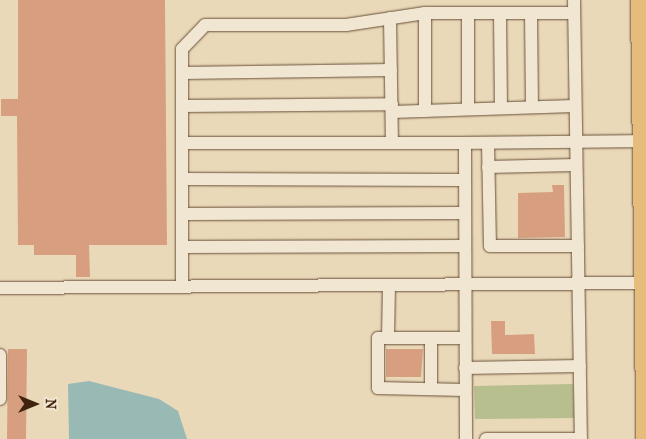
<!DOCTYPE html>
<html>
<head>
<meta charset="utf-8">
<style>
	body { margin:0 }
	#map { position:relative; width:646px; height:439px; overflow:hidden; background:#ead9b8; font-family:"IM FELL French Canon",serif }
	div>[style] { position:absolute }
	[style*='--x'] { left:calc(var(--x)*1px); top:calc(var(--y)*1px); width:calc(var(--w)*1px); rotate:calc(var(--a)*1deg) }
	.green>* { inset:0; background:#b7bf8e }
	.water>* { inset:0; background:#99b9b5 }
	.building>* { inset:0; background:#d79f80 }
	.roads { filter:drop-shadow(0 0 1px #6a503a) drop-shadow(0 0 1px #6a503a) }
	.minor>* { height:12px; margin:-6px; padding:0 6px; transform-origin:6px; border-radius:6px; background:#f1e6d1 }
	.major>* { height:16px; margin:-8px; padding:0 8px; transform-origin:8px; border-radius:8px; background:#e5bc7c }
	span { translate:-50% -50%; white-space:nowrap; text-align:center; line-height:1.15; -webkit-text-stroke:4px #f1e6d1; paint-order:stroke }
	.north { position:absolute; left:10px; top:379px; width:50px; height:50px; -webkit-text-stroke:4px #f1e6d1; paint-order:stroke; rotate:90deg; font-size:14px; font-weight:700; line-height:20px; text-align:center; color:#402210 }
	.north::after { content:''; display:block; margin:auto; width:18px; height:22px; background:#402210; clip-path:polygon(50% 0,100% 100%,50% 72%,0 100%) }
</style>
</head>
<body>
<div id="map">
	<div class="green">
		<i style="clip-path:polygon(573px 384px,574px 418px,475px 419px,474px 386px)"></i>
	</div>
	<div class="water">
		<i style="clip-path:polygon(89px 381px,159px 399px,178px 411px,187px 439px,69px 439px,68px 384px)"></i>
	</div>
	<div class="building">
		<i style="clip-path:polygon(18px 0,165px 0,167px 245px,89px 245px,90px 277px,76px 277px,76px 255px,34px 255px,34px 245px,18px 245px,17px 116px,1px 116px,1px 99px,18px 99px)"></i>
		<i style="clip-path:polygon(552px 185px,564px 185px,565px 237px,518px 238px,518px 193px,553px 192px)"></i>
		<i style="clip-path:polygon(491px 321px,505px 321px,505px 335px,534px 334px,535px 354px,492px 354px)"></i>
		<i style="clip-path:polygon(8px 349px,27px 349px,26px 439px,7px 439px)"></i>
		<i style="clip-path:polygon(386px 349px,423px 349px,421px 377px,386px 377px)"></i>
	</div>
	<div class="roads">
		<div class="minor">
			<i style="--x:574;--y:0;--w:438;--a:89.1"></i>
			<i style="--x:425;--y:13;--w:98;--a:90"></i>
			<i style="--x:500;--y:13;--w:95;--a:89.4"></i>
			<i style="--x:531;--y:13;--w:94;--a:89.4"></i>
			<i style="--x:390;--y:18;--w:125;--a:89.1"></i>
			<i style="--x:182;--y:73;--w:209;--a:-0.8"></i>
			<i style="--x:182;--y:106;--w:210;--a:-0.5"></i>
			<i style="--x:468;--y:109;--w:96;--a:-90"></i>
			<i style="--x:392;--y:112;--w:182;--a:-1.9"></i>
			<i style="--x:182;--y:143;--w:283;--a:0"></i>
			<i style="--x:488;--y:143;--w:103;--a:88.9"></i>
			<i style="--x:490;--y:246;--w:88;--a:0"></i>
			<i style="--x:488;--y:167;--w:87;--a:-1.3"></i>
			<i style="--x:182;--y:179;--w:283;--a:0.2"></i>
			<i style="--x:182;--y:214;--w:283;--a:-0.2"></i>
			<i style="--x:182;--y:247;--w:283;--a:-0.2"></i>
			<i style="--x:182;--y:287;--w:238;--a:-90"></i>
			<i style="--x:182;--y:49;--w:33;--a:-46"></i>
			<i style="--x:205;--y:25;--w:141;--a:0"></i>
			<i style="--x:346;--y:25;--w:80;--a:-8.6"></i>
			<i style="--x:425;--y:13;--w:149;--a:0"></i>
			<i style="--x:0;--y:288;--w:642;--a:-0.45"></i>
			<i style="--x:388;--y:338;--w:52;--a:-88.9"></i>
			<i style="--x:431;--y:338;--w:50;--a:90"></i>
			<i style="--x:465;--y:338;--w:87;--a:180"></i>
			<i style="--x:378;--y:338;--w:50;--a:90"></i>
			<i style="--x:378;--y:388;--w:87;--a:1.3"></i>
			<i style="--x:0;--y:355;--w:44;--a:90"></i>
			<i style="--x:465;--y:368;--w:115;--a:-1"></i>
			<i style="--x:466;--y:439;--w:296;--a:-90.2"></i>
			<i style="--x:465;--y:143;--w:181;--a:-0.6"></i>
			<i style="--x:486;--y:439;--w:95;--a:0"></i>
		</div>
		<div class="major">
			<i style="--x:639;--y:0;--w:439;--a:89.3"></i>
		</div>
	</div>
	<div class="north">N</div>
</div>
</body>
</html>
